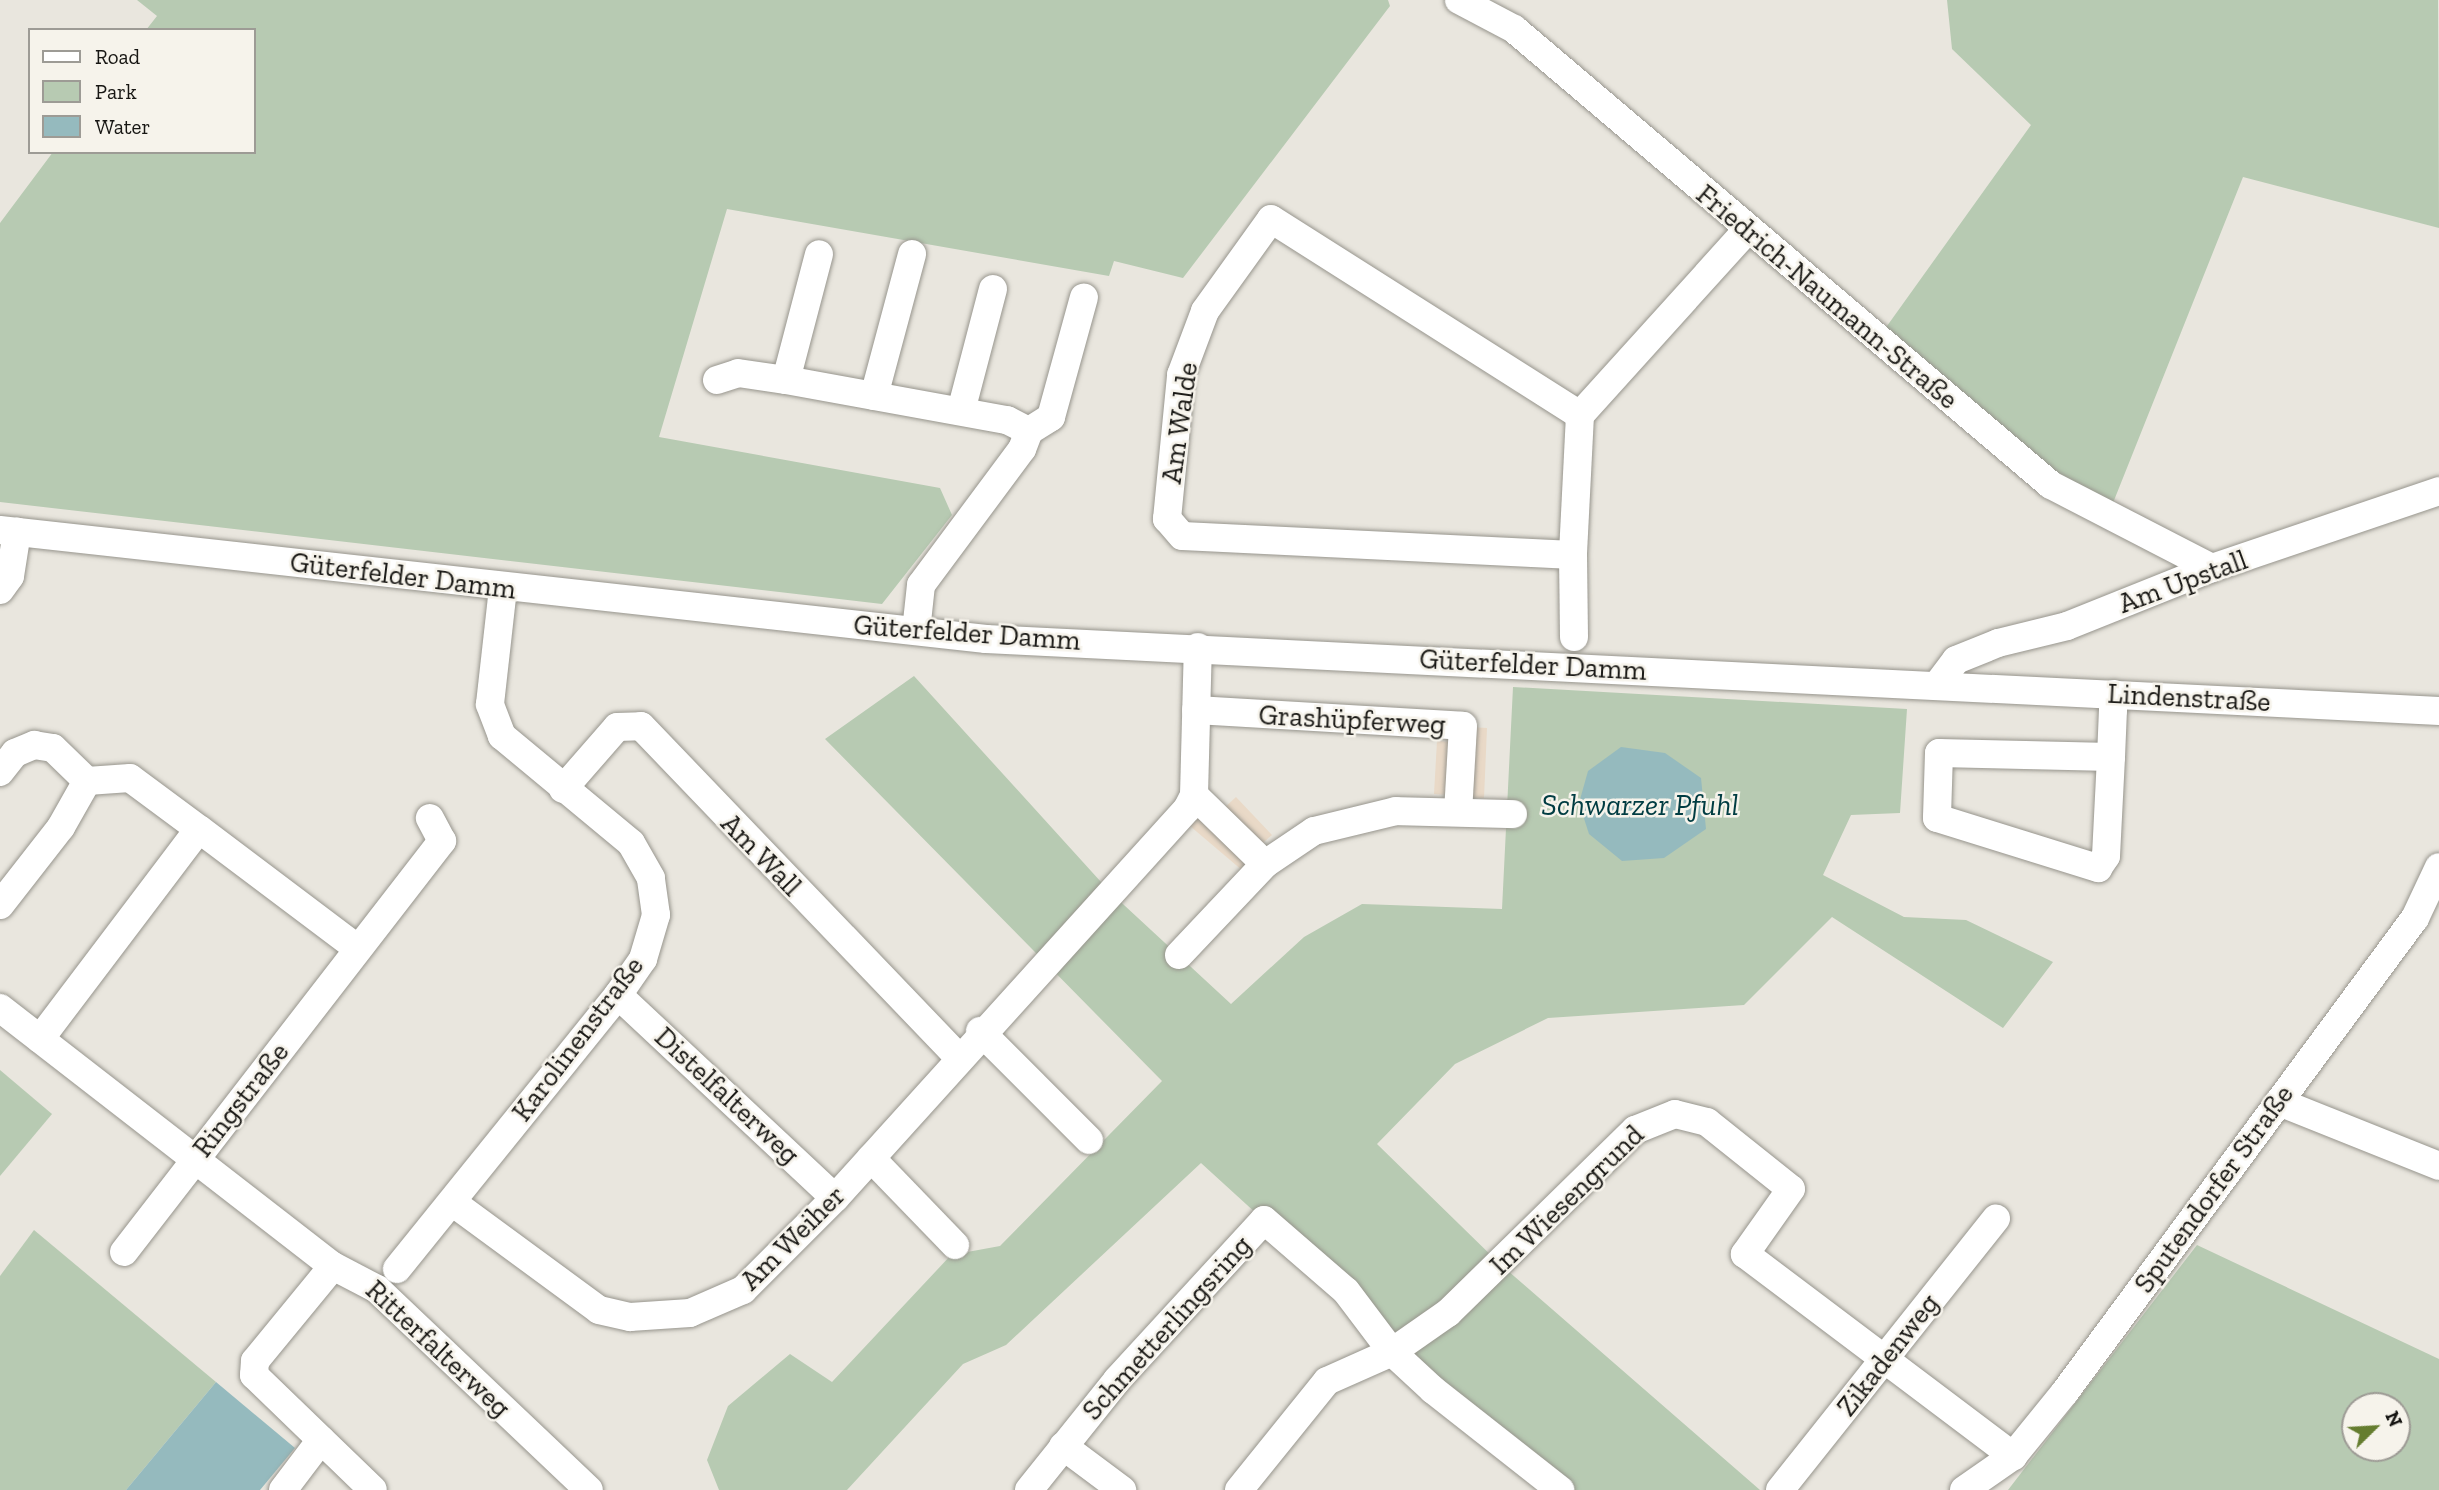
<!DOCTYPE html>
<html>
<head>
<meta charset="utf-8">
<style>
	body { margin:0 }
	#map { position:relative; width:2439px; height:1490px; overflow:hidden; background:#e9e6de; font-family:"Zilla Slab",serif }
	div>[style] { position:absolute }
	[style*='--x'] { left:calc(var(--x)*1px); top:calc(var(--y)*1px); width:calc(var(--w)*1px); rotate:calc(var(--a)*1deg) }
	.industrial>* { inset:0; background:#e9d9c7 }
	.green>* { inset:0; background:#b7cab2 }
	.water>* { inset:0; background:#95babe }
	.roads { filter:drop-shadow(0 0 2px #97958d) drop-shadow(0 0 2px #97958d) }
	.minor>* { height:28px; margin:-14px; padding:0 14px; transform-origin:14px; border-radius:14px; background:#fff }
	span { translate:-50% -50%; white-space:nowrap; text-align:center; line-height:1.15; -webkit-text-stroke:5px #f6f3eb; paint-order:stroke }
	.street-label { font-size:28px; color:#171613 }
	.water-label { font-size:30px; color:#003c42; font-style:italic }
	.legend { position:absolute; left:28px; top:28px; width:228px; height:126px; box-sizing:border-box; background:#f6f3eb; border:2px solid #9d9b95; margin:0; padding:9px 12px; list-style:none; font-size:21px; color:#171613 }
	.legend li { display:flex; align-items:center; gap:14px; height:35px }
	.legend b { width:35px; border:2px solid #9d9b95 }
	.north { position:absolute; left:2341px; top:1392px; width:70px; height:70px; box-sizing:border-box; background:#f6f3eb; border:2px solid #9d9b95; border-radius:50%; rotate:66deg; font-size:19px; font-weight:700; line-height:28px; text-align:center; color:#171613 }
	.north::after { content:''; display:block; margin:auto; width:24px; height:32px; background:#657d2f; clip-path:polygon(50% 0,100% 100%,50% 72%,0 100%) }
</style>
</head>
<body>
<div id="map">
	<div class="industrial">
		<i style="clip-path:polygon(1470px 727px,1487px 728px,1484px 798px,1467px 798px)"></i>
		<i style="clip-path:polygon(1437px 741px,1452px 742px,1448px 795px,1434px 794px)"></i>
		<i style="clip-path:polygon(1236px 797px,1272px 835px,1258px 847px,1223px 809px)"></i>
		<i style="clip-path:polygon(1198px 815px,1251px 860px,1243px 871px,1190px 826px)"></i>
	</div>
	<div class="green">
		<i style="clip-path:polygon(137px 0,1388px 0,1390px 6px,1183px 278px,1114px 261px,1109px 276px,727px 209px,659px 437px,940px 488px,952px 515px,882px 604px,0 502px,0 223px,53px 152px,254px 152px,254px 30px,146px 30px,157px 16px)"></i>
		<i style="clip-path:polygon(1947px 0,2438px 0,2439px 228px,2243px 177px,2107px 518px,1877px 340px,2031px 125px,1952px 49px)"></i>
		<i style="clip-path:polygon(914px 676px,1111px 893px,1231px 1004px,1304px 937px,1362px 904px,1502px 909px,1513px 687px,1907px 709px,1900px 813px,1851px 815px,1823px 875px,1904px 917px,1966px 920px,2053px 962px,2003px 1028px,1832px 917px,1744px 1005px,1548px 1018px,1455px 1064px,1377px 1144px,1500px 1264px,1760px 1490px,1560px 1490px,1201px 1163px,1006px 1345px,963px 1364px,847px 1490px,719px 1490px,707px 1460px,728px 1406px,790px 1354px,832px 1382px,951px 1255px,1000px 1246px,1162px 1081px,825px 739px)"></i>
		<i style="clip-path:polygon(0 1070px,52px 1114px,0 1176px)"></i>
		<i style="clip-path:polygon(34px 1230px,216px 1382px,126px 1490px,0 1490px,0 1276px)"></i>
		<i style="clip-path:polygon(evenodd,2197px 1245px,2439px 1359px,2439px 1490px,2008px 1490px,2197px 1245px,2355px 1406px,2397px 1406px,2397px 1448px,2355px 1448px,2355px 1406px)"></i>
	</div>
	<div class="water">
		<i style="clip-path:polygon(1621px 747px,1665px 753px,1701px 778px,1706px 829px,1664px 858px,1622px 861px,1589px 834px,1579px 803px,1588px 771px)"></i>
		<i style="clip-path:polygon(216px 1382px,295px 1448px,260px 1490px,126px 1490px)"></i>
	</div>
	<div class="roads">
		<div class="minor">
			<i style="--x:1459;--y:0;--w:62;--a:27.8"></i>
			<i style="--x:1514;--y:29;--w:704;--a:40.34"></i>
			<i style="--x:2051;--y:485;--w:181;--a:27.3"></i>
			<i style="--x:717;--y:380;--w:22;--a:-18"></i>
			<i style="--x:738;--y:373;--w:49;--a:8.3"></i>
			<i style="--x:786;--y:380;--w:225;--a:10.3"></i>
			<i style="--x:1007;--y:420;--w:25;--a:27"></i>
			<i style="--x:1029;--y:431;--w:19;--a:111"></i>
			<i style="--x:1022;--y:449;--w:169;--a:126.6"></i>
			<i style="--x:921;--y:585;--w:46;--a:96.2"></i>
			<i style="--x:786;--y:380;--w:130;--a:-75.3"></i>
			<i style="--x:874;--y:396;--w:147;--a:-75"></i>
			<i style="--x:961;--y:411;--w:126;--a:-75.3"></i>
			<i style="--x:1580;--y:415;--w:140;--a:92.9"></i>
			<i style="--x:1573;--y:555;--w:391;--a:-177.2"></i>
			<i style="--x:1182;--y:536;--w:23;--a:-131"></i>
			<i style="--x:1167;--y:519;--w:145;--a:-84.4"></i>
			<i style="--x:1181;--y:375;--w:68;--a:-69.4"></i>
			<i style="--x:1205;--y:311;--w:113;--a:-54.3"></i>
			<i style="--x:1271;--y:219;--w:366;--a:32.4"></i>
			<i style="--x:1580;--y:415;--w:249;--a:-47.9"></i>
			<i style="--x:1029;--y:431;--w:26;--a:-32"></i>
			<i style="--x:1051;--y:417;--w:124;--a:-74.6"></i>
			<i style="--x:0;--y:530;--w:992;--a:6.31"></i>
			<i style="--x:986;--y:639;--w:1455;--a:2.84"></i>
			<i style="--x:1573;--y:555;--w:82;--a:89.3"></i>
			<i style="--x:0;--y:590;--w:17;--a:-54"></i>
			<i style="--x:10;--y:576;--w:45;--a:-81"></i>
			<i style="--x:1938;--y:684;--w:30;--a:-53"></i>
			<i style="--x:1956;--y:660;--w:45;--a:-22"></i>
			<i style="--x:1998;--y:643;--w:71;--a:-13.8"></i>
			<i style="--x:2067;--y:626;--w:156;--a:-21.8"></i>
			<i style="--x:2212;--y:568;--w:240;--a:-18.7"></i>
			<i style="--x:1196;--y:710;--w:267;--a:3.4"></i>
			<i style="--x:1463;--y:726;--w:86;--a:93.3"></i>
			<i style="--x:2111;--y:757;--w:172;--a:-178.7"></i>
			<i style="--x:1939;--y:753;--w:65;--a:91.8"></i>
			<i style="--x:1937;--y:818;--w:169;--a:17.3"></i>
			<i style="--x:2098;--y:868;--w:14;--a:-56"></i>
			<i style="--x:2106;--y:856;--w:99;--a:-87.1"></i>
			<i style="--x:2111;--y:757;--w:47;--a:-87.6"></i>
			<i style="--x:2113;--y:710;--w:16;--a:-86"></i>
			<i style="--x:0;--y:772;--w:24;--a:-52"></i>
			<i style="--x:15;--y:753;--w:21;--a:-23"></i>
			<i style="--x:34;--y:745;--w:19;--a:9"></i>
			<i style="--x:53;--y:748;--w:47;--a:44.1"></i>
			<i style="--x:87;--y:781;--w:53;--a:119.5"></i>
			<i style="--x:61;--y:827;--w:99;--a:128"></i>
			<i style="--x:87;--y:781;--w:43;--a:-4"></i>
			<i style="--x:130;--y:778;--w:86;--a:36.5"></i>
			<i style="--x:563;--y:789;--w:82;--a:-48.9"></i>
			<i style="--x:617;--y:727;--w:24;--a:-2"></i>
			<i style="--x:641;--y:726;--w:458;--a:46.2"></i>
			<i style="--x:1194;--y:795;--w:99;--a:44.2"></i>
			<i style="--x:1179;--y:955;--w:125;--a:-46.6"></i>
			<i style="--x:1265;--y:864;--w:59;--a:-34"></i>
			<i style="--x:1314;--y:831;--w:84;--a:-13.7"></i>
			<i style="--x:1396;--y:811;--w:117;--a:1.5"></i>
			<i style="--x:618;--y:995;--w:297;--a:43.1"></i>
			<i style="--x:0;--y:1008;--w:421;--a:37.8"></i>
			<i style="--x:333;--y:1266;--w:50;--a:27.6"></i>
			<i style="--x:377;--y:1289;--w:292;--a:43.5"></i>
			<i style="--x:980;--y:1031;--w:154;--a:45"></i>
			<i style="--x:40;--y:1039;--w:263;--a:-52.9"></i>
			<i style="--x:199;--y:829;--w:198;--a:37"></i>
			<i style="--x:2279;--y:1102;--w:172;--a:21.8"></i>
			<i style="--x:871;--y:1158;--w:121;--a:46"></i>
			<i style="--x:452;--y:1202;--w:182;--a:36.3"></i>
			<i style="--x:599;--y:1310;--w:32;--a:13"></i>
			<i style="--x:630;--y:1317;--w:60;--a:-3.8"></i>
			<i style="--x:690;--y:1313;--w:58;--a:-23.5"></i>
			<i style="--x:743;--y:1290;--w:130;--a:-45"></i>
			<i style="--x:835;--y:1198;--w:525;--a:-47.86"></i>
			<i style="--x:1187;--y:809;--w:16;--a:-63"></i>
			<i style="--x:1194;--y:795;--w:148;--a:-88.5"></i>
			<i style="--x:124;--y:1252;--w:520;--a:-52.27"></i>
			<i style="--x:442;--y:841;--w:26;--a:-118"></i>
			<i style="--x:333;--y:1266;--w:123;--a:129.4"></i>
			<i style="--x:255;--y:1361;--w:14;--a:94"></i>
			<i style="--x:254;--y:1375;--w:165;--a:44"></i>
			<i style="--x:397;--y:1269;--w:352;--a:-51.1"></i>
			<i style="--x:618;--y:995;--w:44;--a:-55.2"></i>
			<i style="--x:643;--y:959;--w:46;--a:-73.5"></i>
			<i style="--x:656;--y:915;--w:37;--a:-98"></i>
			<i style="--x:651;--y:878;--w:40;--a:-119.7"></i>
			<i style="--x:631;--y:843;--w:168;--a:-140.3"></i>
			<i style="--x:502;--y:736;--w:34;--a:-111"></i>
			<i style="--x:490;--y:704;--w:117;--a:-83.6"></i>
			<i style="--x:1063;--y:1446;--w:74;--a:36.7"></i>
			<i style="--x:283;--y:1490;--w:63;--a:-52.8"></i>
			<i style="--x:1029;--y:1490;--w:141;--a:-51.3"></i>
			<i style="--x:1117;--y:1380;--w:217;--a:-47.4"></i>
			<i style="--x:1264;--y:1220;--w:108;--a:40.9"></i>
			<i style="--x:1346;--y:1291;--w:76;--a:53"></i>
			<i style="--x:1392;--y:1352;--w:56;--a:42.8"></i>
			<i style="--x:1433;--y:1390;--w:162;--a:38.2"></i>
			<i style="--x:1239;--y:1490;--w:140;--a:-51.1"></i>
			<i style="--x:1327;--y:1381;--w:71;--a:-24"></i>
			<i style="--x:1392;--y:1352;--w:68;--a:-34.9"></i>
			<i style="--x:1448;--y:1313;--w:262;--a:-44.4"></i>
			<i style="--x:1635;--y:1130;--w:43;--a:-21.8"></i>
			<i style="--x:1675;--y:1114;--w:33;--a:14"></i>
			<i style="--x:1707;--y:1122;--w:107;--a:38.6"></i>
			<i style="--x:1791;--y:1189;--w:80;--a:125.3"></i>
			<i style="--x:1745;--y:1254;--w:336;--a:37"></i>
			<i style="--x:1780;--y:1490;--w:347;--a:-51.5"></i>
			<i style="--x:1964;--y:1490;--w:60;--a:-34.8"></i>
			<i style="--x:2013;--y:1456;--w:82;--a:-50.9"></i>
			<i style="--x:2065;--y:1392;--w:589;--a:-53.56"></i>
			<i style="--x:2415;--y:918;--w:56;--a:-64.8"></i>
		</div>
	</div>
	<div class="street-label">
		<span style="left:1827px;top:297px;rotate:40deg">Friedrich-Naumann-Straße</span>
		<span style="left:1180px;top:423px;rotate:-82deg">Am Walde</span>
		<span style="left:403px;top:576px;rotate:7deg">Güterfelder Damm</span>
		<span style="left:2183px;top:582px;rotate:-20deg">Am Upstall</span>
		<span style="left:967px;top:633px;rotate:4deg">Güterfelder Damm</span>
		<span style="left:1533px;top:665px;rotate:3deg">Güterfelder Damm</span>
		<span style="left:2189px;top:698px;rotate:3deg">Lindenstraße</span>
		<span style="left:1352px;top:720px;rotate:3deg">Grashüpferweg</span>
		<span style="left:761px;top:855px;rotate:46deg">Am Wall</span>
		<span style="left:578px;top:1039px;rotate:-53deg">Karolinenstraße</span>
		<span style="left:727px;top:1096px;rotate:43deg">Distelfalterweg</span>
		<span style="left:241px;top:1100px;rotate:-52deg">Ringstraße</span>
		<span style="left:2214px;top:1189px;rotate:-54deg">Sputendorfer Straße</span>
		<span style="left:1567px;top:1200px;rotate:-44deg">Im Wiesengrund</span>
		<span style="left:793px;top:1238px;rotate:-45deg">Am Weiher</span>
		<span style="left:1167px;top:1328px;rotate:-48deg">Schmetterlingsring</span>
		<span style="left:438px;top:1349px;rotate:43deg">Ritterfalterweg</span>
		<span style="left:1888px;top:1355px;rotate:-52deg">Zikadenweg</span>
	</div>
	<div class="water-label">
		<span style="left:1640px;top:805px">Schwarzer Pfuhl</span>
	</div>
	<ul class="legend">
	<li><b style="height:9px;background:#fff"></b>Road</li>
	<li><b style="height:19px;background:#b7cab2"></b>Park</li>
	<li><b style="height:19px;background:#95babe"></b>Water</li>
	</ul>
	<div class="north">N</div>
</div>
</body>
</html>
